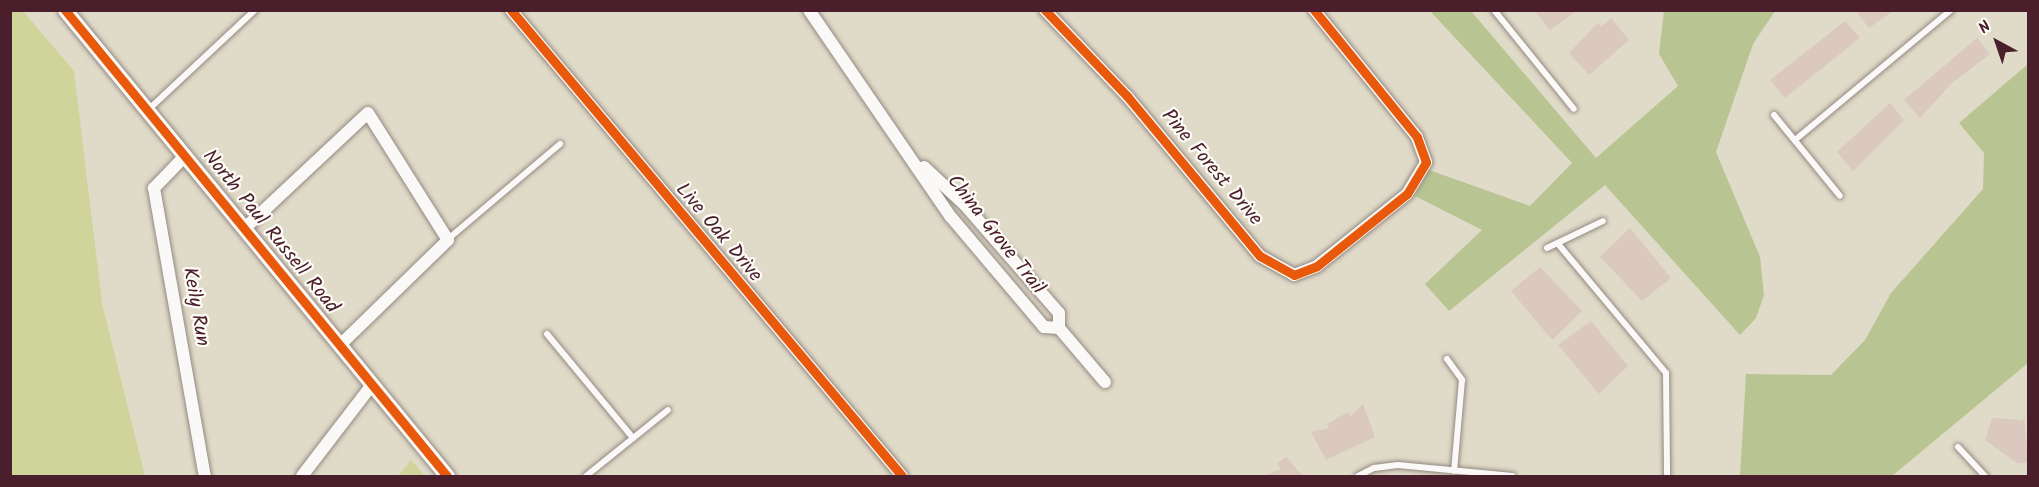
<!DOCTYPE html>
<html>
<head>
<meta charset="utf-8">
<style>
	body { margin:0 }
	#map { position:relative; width:2039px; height:487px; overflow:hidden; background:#e0dac8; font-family:Kalam,sans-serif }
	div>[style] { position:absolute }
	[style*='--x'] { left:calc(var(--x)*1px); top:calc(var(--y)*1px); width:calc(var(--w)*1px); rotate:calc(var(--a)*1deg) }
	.green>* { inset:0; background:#cfd59a }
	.forest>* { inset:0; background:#b8c592 }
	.building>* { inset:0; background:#dbc9c0 }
	.roads { filter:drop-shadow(0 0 2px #948a83) drop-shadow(0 0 2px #948a83) }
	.service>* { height:6px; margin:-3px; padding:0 3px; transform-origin:3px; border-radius:3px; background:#faf9f7 }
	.minor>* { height:12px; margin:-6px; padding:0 6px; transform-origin:6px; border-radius:6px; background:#faf9f7 }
	.tertiary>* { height:15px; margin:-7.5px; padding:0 7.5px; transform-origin:7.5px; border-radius:7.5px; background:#faf9f7 }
	.cycleway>* { height:9px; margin:-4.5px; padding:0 4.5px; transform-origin:4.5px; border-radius:4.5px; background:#e8590c }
	span { translate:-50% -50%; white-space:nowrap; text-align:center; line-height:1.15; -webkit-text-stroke:4.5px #fdfcf7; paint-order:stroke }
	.street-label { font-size:20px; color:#4a1f2b }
	.frame { position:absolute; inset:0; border:12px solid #4a1f2b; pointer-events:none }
	.north { position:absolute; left:1967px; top:12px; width:60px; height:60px; -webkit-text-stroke:4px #fdfcf7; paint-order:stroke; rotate:320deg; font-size:16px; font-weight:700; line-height:24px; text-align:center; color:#4a1f2b }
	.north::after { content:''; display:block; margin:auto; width:21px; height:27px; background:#4a1f2b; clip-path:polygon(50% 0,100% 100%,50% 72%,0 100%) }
</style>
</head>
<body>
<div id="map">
	<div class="green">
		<i style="clip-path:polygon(10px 11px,23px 11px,74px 71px,102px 303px,145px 476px,11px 476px)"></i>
		<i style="clip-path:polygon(411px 460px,425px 476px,398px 476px)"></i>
	</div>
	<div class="forest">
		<i style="clip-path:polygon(1430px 11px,1471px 11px,1596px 158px,1678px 86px,1659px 54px,1664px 11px,1775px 11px,1753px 44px,1716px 152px,1760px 257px,1764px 295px,1756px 318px,1740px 335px,1605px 185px,1449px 311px,1425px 284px,1482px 230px,1415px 196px,1429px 170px,1530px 206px,1572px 163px)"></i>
		<i style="clip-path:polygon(2028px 64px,2028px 363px,1892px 476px,1740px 476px,1746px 374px,1831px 375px,1865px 340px,1891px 293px,1983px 189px,1984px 153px,1959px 123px)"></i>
	</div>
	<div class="building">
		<i style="clip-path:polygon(1534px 10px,1578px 10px,1550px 30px)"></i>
		<i style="clip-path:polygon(1855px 10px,1894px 10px,1869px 28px)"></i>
		<i style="clip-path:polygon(1611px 18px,1629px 40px,1589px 75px,1569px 53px,1598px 23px,1601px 27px)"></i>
		<i style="clip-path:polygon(1845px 21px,1860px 38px,1785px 98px,1770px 80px)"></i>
		<i style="clip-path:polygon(1977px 38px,1990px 54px,1952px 83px,1920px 118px,1904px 100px)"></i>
		<i style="clip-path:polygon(1890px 103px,1904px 120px,1853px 171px,1837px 152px)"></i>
		<i style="clip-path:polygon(1630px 228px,1671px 278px,1642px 301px,1600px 257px)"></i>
		<i style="clip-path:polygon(1540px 267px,1582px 311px,1552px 340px,1511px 291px)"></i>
		<i style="clip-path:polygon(1591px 321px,1628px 366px,1599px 394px,1558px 345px)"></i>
		<i style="clip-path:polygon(1363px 404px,1375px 437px,1326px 460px,1311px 432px,1329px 428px,1327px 424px,1348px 412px,1350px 417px)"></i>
		<i style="clip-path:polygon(2024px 415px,2028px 463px,2017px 463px,1985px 440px,1992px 418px,2023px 420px)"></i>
		<i style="clip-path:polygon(1286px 457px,1303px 476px,1263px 476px,1281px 469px,1277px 464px)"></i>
	</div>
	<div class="roads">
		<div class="service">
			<i style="--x:1494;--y:10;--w:127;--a:51.1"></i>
			<i style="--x:148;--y:110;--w:146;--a:-43.1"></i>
			<i style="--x:1774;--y:115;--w:104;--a:50.8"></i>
			<i style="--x:1795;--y:140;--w:203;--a:-39.8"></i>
			<i style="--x:448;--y:239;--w:147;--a:-40.3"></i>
			<i style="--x:1559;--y:245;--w:167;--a:50.1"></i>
			<i style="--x:1666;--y:373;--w:103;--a:89.4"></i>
			<i style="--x:1547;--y:248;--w:62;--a:-25.7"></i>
			<i style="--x:547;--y:334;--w:135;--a:50.4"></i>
			<i style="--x:1447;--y:359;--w:26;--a:54"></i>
			<i style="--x:1462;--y:380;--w:91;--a:95"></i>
			<i style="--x:1958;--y:447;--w:40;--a:47"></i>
			<i style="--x:586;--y:476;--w:105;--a:-38.8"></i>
			<i style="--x:1358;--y:476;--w:18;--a:-27"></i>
			<i style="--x:1374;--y:468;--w:24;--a:-7"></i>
			<i style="--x:1398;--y:465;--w:115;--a:5.5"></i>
		</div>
		<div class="minor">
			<i style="--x:511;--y:10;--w:608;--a:50"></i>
			<i style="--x:809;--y:10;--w:251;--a:55.6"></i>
			<i style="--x:951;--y:217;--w:144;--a:49.8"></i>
			<i style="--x:1044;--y:327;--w:15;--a:4"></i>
			<i style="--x:1045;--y:10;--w:119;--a:46.4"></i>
			<i style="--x:1127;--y:96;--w:208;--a:50.3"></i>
			<i style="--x:1260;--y:256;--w:39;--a:29"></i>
			<i style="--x:1294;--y:275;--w:25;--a:-21"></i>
			<i style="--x:1317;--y:266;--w:115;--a:-38.7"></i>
			<i style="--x:1407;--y:194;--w:37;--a:-59"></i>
			<i style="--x:1426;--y:162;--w:27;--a:-110"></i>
			<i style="--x:1417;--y:137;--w:164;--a:-129"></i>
			<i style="--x:185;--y:156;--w:45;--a:134.1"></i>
			<i style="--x:154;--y:188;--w:292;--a:80"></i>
			<i style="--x:924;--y:167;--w:56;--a:42.8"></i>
			<i style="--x:965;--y:205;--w:143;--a:49"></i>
			<i style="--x:1059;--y:313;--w:15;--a:90"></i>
			<i style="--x:1059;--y:328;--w:71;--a:49.6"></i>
			<i style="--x:245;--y:228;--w:168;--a:-43.1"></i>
			<i style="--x:368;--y:113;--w:150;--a:57.8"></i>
			<i style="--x:448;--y:240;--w:152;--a:135.8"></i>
			<i style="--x:302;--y:476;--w:113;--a:-52.5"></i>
		</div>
		<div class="tertiary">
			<i style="--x:65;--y:10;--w:603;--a:50.66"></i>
		</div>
	</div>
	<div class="cycleway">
		<i style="--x:65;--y:10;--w:603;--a:50.66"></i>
		<i style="--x:511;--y:10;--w:608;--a:50"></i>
		<i style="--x:1045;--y:10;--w:119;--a:46.4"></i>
		<i style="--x:1127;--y:96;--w:208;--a:50.3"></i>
		<i style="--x:1260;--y:256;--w:39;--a:29"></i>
		<i style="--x:1294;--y:275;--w:25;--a:-21"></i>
		<i style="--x:1317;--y:266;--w:115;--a:-38.7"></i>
		<i style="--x:1407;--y:194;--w:37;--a:-59"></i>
		<i style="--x:1426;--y:162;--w:27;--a:-110"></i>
		<i style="--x:1417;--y:137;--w:164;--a:-129"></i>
	</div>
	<div class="street-label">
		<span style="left:1211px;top:168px;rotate:50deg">Pine Forest Drive</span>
		<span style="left:270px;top:232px;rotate:51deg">North Paul Russell Road</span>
		<span style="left:718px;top:233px;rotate:50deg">Live Oak Drive</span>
		<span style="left:995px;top:235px;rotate:52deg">China Grove Trail</span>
		<span style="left:195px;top:307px;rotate:80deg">Keily Run</span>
	</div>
	<div class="frame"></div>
	<div class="north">N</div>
</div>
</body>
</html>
